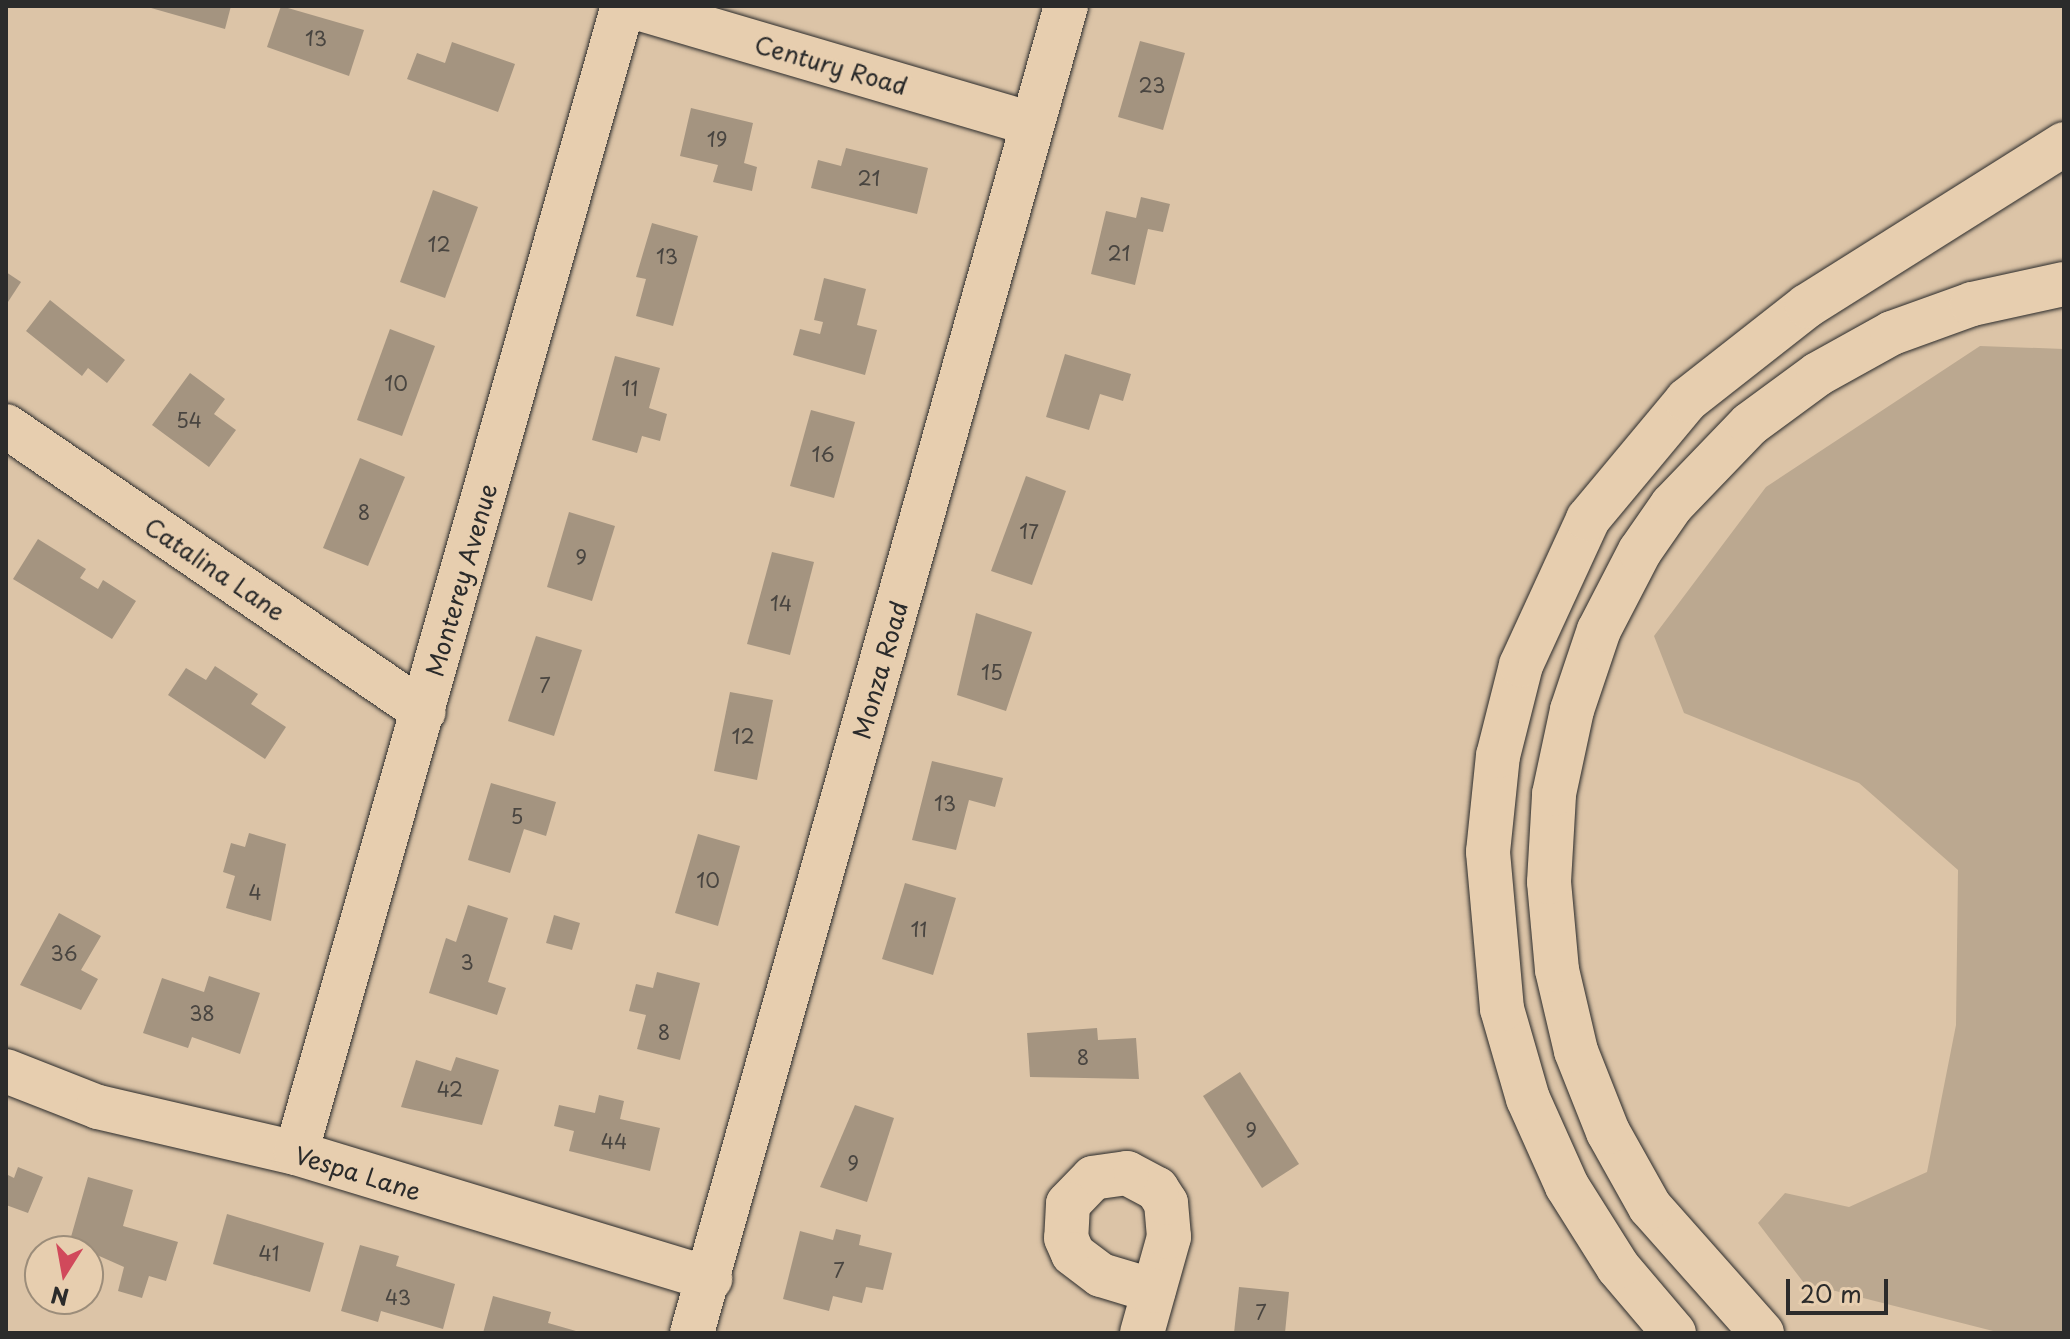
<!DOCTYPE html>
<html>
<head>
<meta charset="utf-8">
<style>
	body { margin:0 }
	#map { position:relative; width:2070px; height:1339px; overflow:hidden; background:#dcc4a7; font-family:"Playpen Sans",sans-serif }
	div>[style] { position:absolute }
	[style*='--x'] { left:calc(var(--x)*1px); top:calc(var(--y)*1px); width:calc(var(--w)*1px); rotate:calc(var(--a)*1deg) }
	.green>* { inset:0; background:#bba890 }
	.building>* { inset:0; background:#a49480 }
	.roads { filter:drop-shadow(0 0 2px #2b2b2b) drop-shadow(0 0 2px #2b2b2b) }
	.minor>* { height:44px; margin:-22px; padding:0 22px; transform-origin:22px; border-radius:22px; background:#e7ceaf }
	.highway>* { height:44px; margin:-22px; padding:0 22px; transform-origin:22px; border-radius:22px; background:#e7ceaf }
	span { translate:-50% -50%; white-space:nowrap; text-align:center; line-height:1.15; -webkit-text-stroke:7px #e7ceaf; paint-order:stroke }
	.number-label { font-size:20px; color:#494540 }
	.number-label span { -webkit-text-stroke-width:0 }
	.street-label { font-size:24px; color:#2b2b2b }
	.frame { position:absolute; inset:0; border:8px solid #2b2b2b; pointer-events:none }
	.north { position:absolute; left:24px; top:1235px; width:80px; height:80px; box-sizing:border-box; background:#e7ceaf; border:2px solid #9c8d7a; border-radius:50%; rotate:191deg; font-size:22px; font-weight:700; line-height:32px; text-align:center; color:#2b2b2b }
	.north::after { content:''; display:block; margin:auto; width:28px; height:36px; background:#d1495b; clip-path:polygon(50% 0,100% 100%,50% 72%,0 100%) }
	.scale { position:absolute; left:1786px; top:1279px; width:102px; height:36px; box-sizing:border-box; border:4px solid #2b2b2b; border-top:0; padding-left:10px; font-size:24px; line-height:28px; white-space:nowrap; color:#2b2b2b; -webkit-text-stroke:6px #e7ceaf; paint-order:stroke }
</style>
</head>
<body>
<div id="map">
	<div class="green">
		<i style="clip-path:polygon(1980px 346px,2064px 349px,2064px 1333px,2001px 1333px,1804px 1283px,1758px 1223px,1785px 1193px,1849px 1207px,1927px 1172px,1956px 1025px,1958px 870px,1859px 783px,1684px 713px,1654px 636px,1766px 487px)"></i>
	</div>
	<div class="building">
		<i style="clip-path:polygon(144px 6px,231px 6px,225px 29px)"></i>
		<i style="clip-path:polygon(281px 6px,364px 30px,349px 76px,267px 47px)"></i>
		<i style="clip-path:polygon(1140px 41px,1185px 53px,1163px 130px,1118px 117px)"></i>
		<i style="clip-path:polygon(452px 42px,515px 64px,498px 112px,407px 79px,417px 53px,445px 63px)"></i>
		<i style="clip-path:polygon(691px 108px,753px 123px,744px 163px,757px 167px,752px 191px,713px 182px,718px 165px,680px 156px)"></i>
		<i style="clip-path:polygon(846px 148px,928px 168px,917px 214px,811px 188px,818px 160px,841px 166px)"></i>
		<i style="clip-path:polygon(433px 190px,478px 207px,445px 298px,400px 282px)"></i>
		<i style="clip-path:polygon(1141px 197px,1170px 204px,1163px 232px,1148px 229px,1135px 285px,1091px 274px,1106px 211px,1136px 218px)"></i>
		<i style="clip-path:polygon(652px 223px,698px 236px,673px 326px,636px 316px,646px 279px,636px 277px)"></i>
		<i style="clip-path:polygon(6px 272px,21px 282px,6px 305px)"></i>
		<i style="clip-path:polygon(824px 278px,866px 289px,857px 325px,877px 330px,865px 375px,793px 355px,800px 329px,820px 334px,823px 322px,814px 320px)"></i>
		<i style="clip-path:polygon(50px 300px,125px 360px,107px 383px,88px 368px,82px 376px,26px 331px)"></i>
		<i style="clip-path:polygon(390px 329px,435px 346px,402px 436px,357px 420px)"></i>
		<i style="clip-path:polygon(1065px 354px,1131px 374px,1123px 401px,1100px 394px,1089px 430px,1046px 417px)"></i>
		<i style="clip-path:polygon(615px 356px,660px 368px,649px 408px,667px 414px,660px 441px,642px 436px,637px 453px,592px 440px)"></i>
		<i style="clip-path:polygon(190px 373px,225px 399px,214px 414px,236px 430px,209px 467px,152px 425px)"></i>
		<i style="clip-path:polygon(811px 410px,855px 422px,834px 498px,790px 486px)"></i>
		<i style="clip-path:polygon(360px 458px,405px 477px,368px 566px,323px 548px)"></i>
		<i style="clip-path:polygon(1026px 476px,1066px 491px,1032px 585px,991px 571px)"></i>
		<i style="clip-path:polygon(569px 512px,615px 526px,592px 601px,547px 587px)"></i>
		<i style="clip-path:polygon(38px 539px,86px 569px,80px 578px,98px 589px,103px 580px,136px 601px,112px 639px,13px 579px)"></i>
		<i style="clip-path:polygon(772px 552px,814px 562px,790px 655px,747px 644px)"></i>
		<i style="clip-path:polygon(976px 613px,1032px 632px,1006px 711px,957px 695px)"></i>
		<i style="clip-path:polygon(536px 636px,582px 650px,554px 736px,508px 721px)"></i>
		<i style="clip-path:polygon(215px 666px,258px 694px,251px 704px,286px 727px,265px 759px,168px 695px,186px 668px,206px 680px)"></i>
		<i style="clip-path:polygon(730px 692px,773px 700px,757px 780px,714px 771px)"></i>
		<i style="clip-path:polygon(932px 761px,1003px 778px,995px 807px,969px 800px,956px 850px,912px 840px)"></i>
		<i style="clip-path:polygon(491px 783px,556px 802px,546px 836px,524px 829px,510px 873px,468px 860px)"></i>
		<i style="clip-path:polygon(249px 833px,286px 844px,271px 921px,226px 908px,235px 876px,223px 872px,231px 843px,245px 847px)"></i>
		<i style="clip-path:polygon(698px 834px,740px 846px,718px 926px,675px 913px)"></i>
		<i style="clip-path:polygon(905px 883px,956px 898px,933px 975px,882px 959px)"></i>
		<i style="clip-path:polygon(468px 905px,508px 918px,488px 982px,506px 988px,497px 1015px,429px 993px,446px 938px,456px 942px)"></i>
		<i style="clip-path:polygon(59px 913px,101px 936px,81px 970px,98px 979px,81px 1010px,20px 985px)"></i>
		<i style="clip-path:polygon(554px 915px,580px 923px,572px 950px,546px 943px)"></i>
		<i style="clip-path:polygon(657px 972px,700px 983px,680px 1060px,637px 1049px,646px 1015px,629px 1011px,636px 984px,653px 988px)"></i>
		<i style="clip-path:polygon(209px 976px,260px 993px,240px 1054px,192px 1037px,188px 1048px,143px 1033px,162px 978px,204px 992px)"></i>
		<i style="clip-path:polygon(1097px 1028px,1098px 1040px,1136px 1038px,1139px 1079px,1030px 1077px,1027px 1033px)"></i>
		<i style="clip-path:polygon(456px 1057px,499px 1070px,482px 1125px,401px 1107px,416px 1060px,451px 1071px)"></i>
		<i style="clip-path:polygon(1240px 1072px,1299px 1164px,1262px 1188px,1203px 1096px)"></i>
		<i style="clip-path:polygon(599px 1095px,624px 1101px,620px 1119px,660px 1128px,650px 1171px,569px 1151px,574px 1131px,554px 1126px,559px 1105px,595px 1113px)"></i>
		<i style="clip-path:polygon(855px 1105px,894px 1118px,867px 1202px,820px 1187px)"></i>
		<i style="clip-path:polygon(18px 1167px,43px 1177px,28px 1213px,6px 1205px,6px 1174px,14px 1178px)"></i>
		<i style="clip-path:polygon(88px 1177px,133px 1190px,123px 1226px,178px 1242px,166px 1281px,149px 1276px,142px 1298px,118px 1291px,124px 1267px,88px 1251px,67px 1251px)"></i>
		<i style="clip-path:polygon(227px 1214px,324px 1243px,310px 1292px,213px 1264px)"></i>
		<i style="clip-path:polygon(836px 1229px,861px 1235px,859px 1245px,892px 1253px,883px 1290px,866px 1287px,862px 1303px,833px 1296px,829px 1311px,783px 1299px,800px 1231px,833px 1240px)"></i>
		<i style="clip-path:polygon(360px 1245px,399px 1256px,396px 1266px,455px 1284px,443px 1329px,381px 1311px,378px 1322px,341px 1311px)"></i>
		<i style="clip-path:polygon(1239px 1287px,1289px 1292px,1285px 1333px,1234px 1333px)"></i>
		<i style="clip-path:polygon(493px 1296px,551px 1312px,548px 1323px,583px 1333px,483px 1333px)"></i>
	</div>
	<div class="roads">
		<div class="minor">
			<i style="--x:631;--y:6;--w:418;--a:16.4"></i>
			<i style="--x:6;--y:426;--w:506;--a:34.38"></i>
			<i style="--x:6;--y:1071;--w:99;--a:21.4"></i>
			<i style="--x:98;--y:1107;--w:203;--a:13.1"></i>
			<i style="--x:296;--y:1153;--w:433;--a:16.9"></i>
			<i style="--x:296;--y:1153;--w:1193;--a:-74.09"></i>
			<i style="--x:692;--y:1333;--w:1379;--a:-74.26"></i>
			<i style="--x:1142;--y:1333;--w:100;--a:-74.3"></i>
			<i style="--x:1169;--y:1237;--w:34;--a:-95"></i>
			<i style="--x:1166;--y:1203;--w:17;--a:-123"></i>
			<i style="--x:1157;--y:1189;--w:34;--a:-152"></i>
			<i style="--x:1127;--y:1173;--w:34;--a:172"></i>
			<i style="--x:1093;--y:1178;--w:36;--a:134"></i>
			<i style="--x:1068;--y:1204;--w:34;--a:93"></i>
			<i style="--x:1066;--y:1238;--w:17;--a:66"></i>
			<i style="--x:1073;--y:1254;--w:35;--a:37"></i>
			<i style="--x:1101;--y:1275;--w:55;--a:16.8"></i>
		</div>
		<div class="highway">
			<i style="--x:1674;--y:1333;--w:87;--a:-130.3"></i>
			<i style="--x:1618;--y:1267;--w:96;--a:-122.2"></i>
			<i style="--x:1567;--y:1186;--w:95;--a:-114.1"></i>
			<i style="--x:1528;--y:1099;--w:94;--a:-106.1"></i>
			<i style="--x:1502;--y:1009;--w:158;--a:-95.1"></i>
			<i style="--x:1488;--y:852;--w:97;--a:-84.1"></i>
			<i style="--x:1498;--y:756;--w:94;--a:-75.8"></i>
			<i style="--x:1521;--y:665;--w:161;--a:-65.3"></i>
			<i style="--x:1588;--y:519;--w:155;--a:-50.2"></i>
			<i style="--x:1687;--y:400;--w:152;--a:-38.1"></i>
			<i style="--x:1807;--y:306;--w:304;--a:-32.2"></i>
			<i style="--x:1762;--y:1333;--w:169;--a:-131.6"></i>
			<i style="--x:1650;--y:1207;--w:86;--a:-119.2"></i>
			<i style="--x:1608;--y:1132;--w:87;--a:-111.6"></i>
			<i style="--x:1576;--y:1051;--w:83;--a:-103.2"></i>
			<i style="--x:1557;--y:970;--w:88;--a:-95.2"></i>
			<i style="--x:1549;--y:882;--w:88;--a:-86.7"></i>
			<i style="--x:1554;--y:794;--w:86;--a:-77.9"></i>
			<i style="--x:1572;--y:710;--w:84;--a:-71.4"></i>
			<i style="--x:1599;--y:630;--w:89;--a:-62.6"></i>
			<i style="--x:1640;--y:551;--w:56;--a:-55.2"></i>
			<i style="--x:1672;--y:505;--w:112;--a:-46.1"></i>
			<i style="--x:1750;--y:424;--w:84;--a:-36.3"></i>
			<i style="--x:1818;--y:374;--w:85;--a:-29"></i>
			<i style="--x:1892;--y:333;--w:85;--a:-19.9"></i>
			<i style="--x:1972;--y:304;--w:94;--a:-12.3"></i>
		</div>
	</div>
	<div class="number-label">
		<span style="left:316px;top:38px">13</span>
		<span style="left:1152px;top:85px">23</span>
		<span style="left:717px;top:139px">19</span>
		<span style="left:869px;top:178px">21</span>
		<span style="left:439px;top:244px">12</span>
		<span style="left:1119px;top:253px">21</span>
		<span style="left:667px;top:256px">13</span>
		<span style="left:396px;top:383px">10</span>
		<span style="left:630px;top:388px">11</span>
		<span style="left:189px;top:420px">54</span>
		<span style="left:823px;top:454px">16</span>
		<span style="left:364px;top:512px">8</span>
		<span style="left:1029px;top:531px">17</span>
		<span style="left:581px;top:557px">9</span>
		<span style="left:781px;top:603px">14</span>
		<span style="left:992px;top:672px">15</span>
		<span style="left:545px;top:685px">7</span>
		<span style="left:743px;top:736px">12</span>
		<span style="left:945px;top:803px">13</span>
		<span style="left:517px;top:816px">5</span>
		<span style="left:708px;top:880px">10</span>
		<span style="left:255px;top:892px">4</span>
		<span style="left:919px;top:929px">11</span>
		<span style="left:64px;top:953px">36</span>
		<span style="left:467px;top:962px">3</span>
		<span style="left:202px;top:1013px">38</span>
		<span style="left:664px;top:1032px">8</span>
		<span style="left:1083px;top:1057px">8</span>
		<span style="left:450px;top:1089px">42</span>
		<span style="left:1251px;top:1130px">9</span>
		<span style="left:614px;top:1141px">44</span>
		<span style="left:853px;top:1163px">9</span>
		<span style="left:269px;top:1253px">41</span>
		<span style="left:839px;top:1270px">7</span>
		<span style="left:398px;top:1297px">43</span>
		<span style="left:1261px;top:1312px">7</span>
	</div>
	<div class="street-label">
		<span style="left:831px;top:65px;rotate:16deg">Century Road</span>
		<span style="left:215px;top:569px;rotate:34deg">Catalina Lane</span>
		<span style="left:461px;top:580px;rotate:-74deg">Monterey Avenue</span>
		<span style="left:880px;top:670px;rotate:-74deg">Monza Road</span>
		<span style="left:358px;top:1173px;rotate:17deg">Vespa Lane</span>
	</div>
	<div class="frame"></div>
	<div class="north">N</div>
	<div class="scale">20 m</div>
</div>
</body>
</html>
